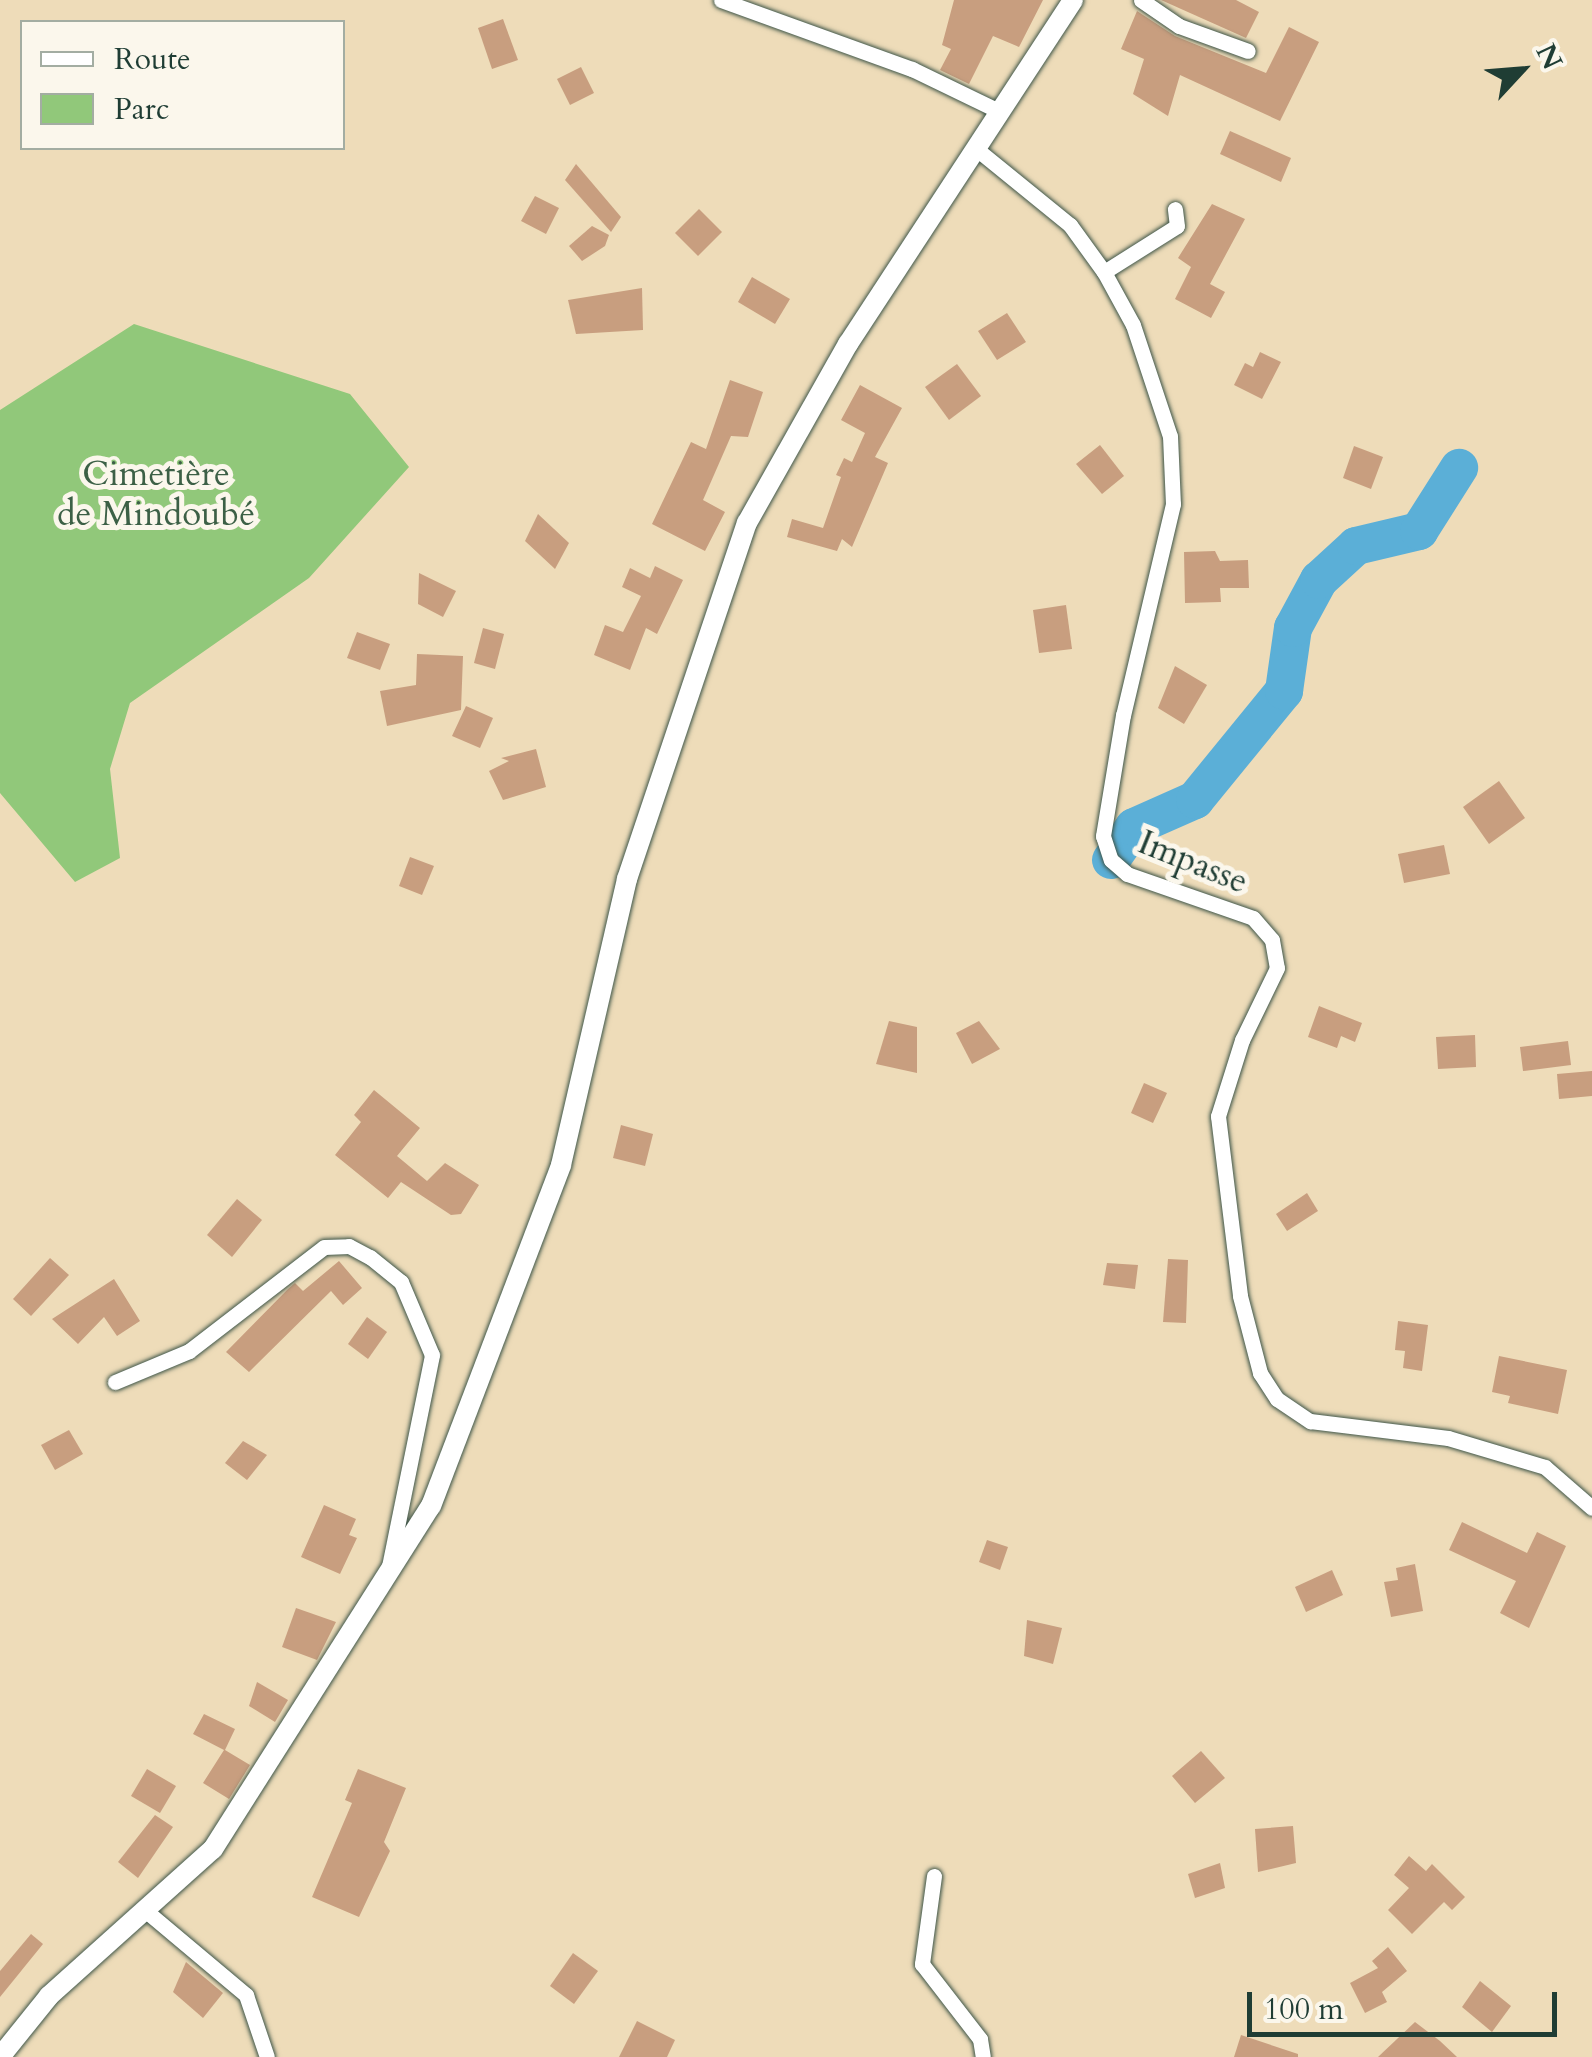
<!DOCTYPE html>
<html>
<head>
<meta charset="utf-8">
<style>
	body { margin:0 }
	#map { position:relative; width:1592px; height:2057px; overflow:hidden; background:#eedcb9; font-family:Cardo,serif }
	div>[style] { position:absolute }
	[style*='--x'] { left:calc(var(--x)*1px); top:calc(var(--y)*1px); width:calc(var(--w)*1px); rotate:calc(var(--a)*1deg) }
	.green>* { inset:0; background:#91c87a }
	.river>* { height:38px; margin:-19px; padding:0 19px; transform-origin:19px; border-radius:19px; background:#5bafd7 }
	.building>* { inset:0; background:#c89e7f }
	.roads { filter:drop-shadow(0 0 2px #3e5548) drop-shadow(0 0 2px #3e5548) }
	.minor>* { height:15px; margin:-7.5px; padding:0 7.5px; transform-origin:7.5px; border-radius:7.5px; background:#fff }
	.tertiary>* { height:20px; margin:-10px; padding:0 10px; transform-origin:10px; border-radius:10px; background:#fff }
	span { translate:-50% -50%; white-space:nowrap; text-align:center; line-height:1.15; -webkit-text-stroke:10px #fbf7ec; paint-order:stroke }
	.park-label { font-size:35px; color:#3c6046 }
	.street-label { font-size:35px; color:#1f3d34 }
	.legend { position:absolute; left:20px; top:20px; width:325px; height:130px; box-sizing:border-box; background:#fbf7ec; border:2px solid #a3ada2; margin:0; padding:12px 18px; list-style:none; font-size:30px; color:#1f3d34 }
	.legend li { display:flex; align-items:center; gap:20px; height:50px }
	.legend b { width:50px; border:2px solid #a3ada2 }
	.north { position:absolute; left:1472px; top:20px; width:100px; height:100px; -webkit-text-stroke:8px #fbf7ec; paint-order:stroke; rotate:64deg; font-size:28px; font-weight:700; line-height:40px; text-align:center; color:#1f3d34 }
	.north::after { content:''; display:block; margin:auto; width:35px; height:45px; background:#1f3d34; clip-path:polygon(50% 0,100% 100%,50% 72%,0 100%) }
	.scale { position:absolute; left:1247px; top:1992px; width:310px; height:45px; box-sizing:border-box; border:5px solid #1f3d34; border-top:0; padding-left:12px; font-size:30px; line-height:35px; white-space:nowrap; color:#1f3d34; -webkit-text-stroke:8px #fbf7ec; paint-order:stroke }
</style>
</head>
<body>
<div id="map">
	<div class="green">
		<i style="clip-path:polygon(134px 324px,350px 394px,409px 467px,309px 578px,130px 703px,110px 769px,120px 858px,75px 882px,0 793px,0 410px)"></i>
	</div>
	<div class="river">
		<i style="--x:1111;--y:860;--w:40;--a:-55.1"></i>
		<i style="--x:1134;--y:827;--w:67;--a:-23.9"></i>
		<i style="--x:1195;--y:800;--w:141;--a:-50.8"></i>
		<i style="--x:1284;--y:691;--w:64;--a:-81.9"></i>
		<i style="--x:1293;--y:628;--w:55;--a:-61.6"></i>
		<i style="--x:1319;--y:580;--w:50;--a:-42.6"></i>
		<i style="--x:1356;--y:546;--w:65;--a:-13.4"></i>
		<i style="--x:1419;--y:531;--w:75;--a:-57.6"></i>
	</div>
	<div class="building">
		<i style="clip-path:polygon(954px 0,1043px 0,1019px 47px,993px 36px,969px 84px,940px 70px,951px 49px,942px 45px)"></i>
		<i style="clip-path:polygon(1161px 0,1236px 0,1259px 12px,1246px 38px)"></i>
		<i style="clip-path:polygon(1137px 11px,1175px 36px,1266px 73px,1289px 27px,1319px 42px,1280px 121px,1180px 75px,1168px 116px,1133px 94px,1144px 59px,1121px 49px)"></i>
		<i style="clip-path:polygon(503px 19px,518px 60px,492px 69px,478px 28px)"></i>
		<i style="clip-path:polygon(581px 67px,594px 93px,570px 105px,557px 79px)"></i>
		<i style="clip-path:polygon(1230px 131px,1291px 158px,1281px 182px,1220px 154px)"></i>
		<i style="clip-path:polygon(576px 164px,621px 217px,611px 232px,565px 180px)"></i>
		<i style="clip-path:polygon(535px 196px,559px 208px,546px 234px,521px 221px)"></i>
		<i style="clip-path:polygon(1212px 204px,1245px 219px,1210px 284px,1225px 292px,1211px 318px,1175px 299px,1191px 267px,1178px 258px)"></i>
		<i style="clip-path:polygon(699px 209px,722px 232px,698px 256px,675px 233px)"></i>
		<i style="clip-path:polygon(592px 226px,609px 235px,605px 246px,582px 261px,569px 246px)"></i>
		<i style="clip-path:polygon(752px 277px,790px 299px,775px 324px,738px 302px)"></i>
		<i style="clip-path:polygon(642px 288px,643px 330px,576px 334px,568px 300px)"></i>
		<i style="clip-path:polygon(1007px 313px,1026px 342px,997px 360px,978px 331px)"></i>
		<i style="clip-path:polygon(1260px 352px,1281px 362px,1262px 399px,1234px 385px,1245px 363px,1253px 367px)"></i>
		<i style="clip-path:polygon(957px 364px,981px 396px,949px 420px,925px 387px)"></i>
		<i style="clip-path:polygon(730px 380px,763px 392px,748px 437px,731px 436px,703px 500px,725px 512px,705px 551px,652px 524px,691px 442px,706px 449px)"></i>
		<i style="clip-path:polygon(860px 385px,902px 408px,875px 457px,888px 463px,852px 547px,842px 539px,837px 551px,787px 537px,792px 519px,823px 528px,841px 477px,836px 475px,844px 458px,852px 462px,865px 433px,841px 420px)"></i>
		<i style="clip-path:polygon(1100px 445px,1124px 476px,1102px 494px,1076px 464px)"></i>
		<i style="clip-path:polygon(1354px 446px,1383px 457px,1371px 489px,1343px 478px)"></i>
		<i style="clip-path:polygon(538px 514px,569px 543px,555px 569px,525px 541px)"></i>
		<i style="clip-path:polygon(1215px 551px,1220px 561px,1248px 560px,1249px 588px,1220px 588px,1221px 602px,1185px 603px,1184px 552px)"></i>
		<i style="clip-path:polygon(655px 566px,683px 580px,657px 634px,646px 628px,630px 670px,594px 655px,605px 625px,623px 632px,641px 596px,622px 587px,630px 568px,650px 578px)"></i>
		<i style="clip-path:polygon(419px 573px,456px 591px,443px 617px,418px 604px)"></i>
		<i style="clip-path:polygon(1066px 605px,1072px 649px,1039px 653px,1033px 610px)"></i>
		<i style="clip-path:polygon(483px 628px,504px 634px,495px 669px,474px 663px)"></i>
		<i style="clip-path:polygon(357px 632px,390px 644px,380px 670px,347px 658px)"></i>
		<i style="clip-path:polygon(417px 654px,463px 656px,461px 710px,387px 726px,380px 691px,416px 685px)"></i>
		<i style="clip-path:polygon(1175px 666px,1207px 685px,1184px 724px,1158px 708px)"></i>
		<i style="clip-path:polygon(466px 706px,493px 718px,480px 748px,452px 736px)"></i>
		<i style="clip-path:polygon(536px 749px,546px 787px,503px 800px,489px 771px,509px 761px,501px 758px)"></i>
		<i style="clip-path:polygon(1499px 781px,1525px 818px,1489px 844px,1463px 807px)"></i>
		<i style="clip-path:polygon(1444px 845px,1450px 874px,1404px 883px,1398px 854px)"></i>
		<i style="clip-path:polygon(410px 857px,434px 866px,422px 895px,399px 886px)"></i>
		<i style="clip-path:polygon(1319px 1006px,1362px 1023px,1355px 1042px,1341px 1036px,1337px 1048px,1308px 1037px)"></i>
		<i style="clip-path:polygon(889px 1021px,917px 1027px,917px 1073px,876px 1064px)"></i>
		<i style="clip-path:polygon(979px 1021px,1000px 1049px,972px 1064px,956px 1033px)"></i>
		<i style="clip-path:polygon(1475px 1035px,1476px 1067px,1438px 1069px,1436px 1037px)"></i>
		<i style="clip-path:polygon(1568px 1041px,1571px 1065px,1523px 1071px,1520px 1047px)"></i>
		<i style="clip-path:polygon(1592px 1071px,1592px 1096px,1559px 1099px,1557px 1074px)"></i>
		<i style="clip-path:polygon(1144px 1083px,1167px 1093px,1153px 1123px,1131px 1113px)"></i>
		<i style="clip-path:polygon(374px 1090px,420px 1128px,397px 1156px,427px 1181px,445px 1163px,479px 1185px,461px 1214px,451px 1215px,401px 1182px,388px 1198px,335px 1155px,361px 1122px,354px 1115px)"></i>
		<i style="clip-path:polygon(621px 1125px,653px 1134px,645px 1166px,613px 1158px)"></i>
		<i style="clip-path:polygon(1307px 1193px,1318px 1211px,1287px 1231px,1276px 1214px)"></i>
		<i style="clip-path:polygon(237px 1199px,262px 1220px,232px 1257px,207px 1235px)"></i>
		<i style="clip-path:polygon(50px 1258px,69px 1275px,31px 1316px,13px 1299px)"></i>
		<i style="clip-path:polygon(1168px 1259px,1188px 1260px,1186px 1323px,1163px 1322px)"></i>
		<i style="clip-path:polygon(339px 1261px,362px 1288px,343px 1305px,331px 1291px,249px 1372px,226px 1352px,288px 1289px,295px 1283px,303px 1291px)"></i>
		<i style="clip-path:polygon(1107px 1263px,1138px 1265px,1135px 1289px,1103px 1285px)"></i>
		<i style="clip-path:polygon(114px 1279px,140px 1321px,117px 1336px,104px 1317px,78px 1344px,52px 1319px)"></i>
		<i style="clip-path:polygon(367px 1317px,387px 1332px,368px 1359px,348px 1344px)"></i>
		<i style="clip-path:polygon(1398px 1321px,1428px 1325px,1422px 1371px,1403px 1368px,1405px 1351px,1395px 1350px)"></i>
		<i style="clip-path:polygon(1499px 1356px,1567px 1370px,1558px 1414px,1508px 1403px,1510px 1396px,1492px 1392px)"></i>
		<i style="clip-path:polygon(69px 1430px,83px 1454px,55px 1470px,41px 1445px)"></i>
		<i style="clip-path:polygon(243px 1441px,267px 1455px,247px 1480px,225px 1463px)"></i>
		<i style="clip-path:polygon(324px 1505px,356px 1519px,349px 1535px,357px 1538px,340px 1574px,301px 1557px)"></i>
		<i style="clip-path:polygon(1462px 1522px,1527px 1553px,1537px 1532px,1566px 1546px,1529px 1628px,1500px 1613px,1516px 1581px,1449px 1550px)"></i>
		<i style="clip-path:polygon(987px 1540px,1008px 1547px,1000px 1570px,979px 1562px)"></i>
		<i style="clip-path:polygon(1415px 1564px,1423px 1611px,1391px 1617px,1384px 1582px,1398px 1580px,1396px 1568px)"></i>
		<i style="clip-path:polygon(1332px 1570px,1343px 1595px,1306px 1612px,1295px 1587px)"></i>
		<i style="clip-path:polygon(296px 1608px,336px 1622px,317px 1660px,282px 1647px)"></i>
		<i style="clip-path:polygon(1027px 1620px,1062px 1628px,1053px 1664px,1024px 1656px)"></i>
		<i style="clip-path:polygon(257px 1682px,288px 1700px,275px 1722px,249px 1706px)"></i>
		<i style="clip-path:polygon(204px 1714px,235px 1729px,225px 1750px,250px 1765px,229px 1799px,203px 1783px,224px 1750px,193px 1734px)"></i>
		<i style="clip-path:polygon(1201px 1751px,1225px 1778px,1195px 1803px,1172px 1776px)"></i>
		<i style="clip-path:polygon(147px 1769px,176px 1786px,160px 1813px,131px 1796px)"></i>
		<i style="clip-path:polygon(358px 1769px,406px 1788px,384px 1842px,390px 1851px,359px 1917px,312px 1897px,352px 1803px,345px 1800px)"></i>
		<i style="clip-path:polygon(155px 1815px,173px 1827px,138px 1878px,118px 1862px)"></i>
		<i style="clip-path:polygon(1293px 1826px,1296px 1863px,1258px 1872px,1255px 1829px)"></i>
		<i style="clip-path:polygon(1409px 1856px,1426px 1871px,1432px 1864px,1465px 1897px,1452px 1910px,1444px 1902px,1412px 1934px,1388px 1910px,1409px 1888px,1394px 1875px)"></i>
		<i style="clip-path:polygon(1220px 1863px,1225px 1888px,1195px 1898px,1188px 1874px)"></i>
		<i style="clip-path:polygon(31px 1934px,43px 1944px,0 1997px,0 1971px)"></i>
		<i style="clip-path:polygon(1388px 1947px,1407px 1971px,1382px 1992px,1387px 2002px,1365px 2013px,1350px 1983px,1378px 1968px,1372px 1961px)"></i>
		<i style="clip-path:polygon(573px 1953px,598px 1971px,574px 2004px,550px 1986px)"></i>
		<i style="clip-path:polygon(186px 1962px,223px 1993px,203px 2018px,173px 1992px)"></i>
		<i style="clip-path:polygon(1480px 1981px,1511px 2006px,1492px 2032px,1462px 2007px)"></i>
		<i style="clip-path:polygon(637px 2021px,675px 2040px,667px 2057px,619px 2057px)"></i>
		<i style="clip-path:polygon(1415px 2022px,1440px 2041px,1457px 2057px,1378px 2057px)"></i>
		<i style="clip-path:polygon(1241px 2035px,1298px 2054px,1298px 2057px,1234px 2057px)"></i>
	</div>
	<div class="roads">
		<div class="minor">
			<i style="--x:721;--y:0;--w:203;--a:19.9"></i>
			<i style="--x:912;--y:69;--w:94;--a:25.8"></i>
			<i style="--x:1141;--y:0;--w:46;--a:34.4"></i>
			<i style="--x:1179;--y:26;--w:73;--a:19.9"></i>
			<i style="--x:974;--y:147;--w:124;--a:39.1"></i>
			<i style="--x:1070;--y:225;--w:58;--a:54.1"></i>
			<i style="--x:1104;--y:272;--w:60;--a:61.3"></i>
			<i style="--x:1133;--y:325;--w:117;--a:71.6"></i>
			<i style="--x:1170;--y:436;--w:68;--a:87.5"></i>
			<i style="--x:1173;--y:504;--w:217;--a:103.3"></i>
			<i style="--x:1123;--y:715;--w:123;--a:99.4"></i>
			<i style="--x:1103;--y:836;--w:25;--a:72"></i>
			<i style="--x:1111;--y:860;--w:21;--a:41"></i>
			<i style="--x:1127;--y:874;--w:133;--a:19.2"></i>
			<i style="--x:1253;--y:918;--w:29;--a:49"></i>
			<i style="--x:1272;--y:940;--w:28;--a:80"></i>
			<i style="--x:1277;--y:968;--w:80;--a:115.9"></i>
			<i style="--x:1242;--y:1040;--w:80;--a:107.5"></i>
			<i style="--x:1218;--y:1116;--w:181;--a:83"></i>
			<i style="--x:1240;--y:1296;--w:80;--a:75.4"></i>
			<i style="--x:1260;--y:1373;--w:31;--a:57"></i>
			<i style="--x:1277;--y:1399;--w:40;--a:34"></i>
			<i style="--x:1310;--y:1421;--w:139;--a:7"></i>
			<i style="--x:1448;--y:1438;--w:101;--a:16.6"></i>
			<i style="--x:1545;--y:1467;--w:62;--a:41.1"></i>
			<i style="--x:1104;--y:272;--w:86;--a:-32.2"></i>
			<i style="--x:1177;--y:226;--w:17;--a:-97"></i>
			<i style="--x:115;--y:1382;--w:80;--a:-22.7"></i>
			<i style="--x:189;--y:1351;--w:170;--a:-37.6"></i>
			<i style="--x:324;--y:1247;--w:25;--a:-2"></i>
			<i style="--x:349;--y:1246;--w:24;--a:28"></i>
			<i style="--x:370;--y:1257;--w:40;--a:39"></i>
			<i style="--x:401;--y:1282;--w:79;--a:67"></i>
			<i style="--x:432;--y:1355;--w:215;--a:101.5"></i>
			<i style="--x:934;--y:1876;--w:89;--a:97.8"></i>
			<i style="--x:922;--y:1964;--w:95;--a:52.3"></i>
			<i style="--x:980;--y:2039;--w:18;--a:81"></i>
			<i style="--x:146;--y:1911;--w:131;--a:40"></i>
			<i style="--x:246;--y:1995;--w:65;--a:71.3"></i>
		</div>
		<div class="tertiary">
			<i style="--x:0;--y:2057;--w:78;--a:-51.2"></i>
			<i style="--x:49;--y:1996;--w:220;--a:-41.9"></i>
			<i style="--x:213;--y:1849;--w:406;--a:-57.6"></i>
			<i style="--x:431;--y:1506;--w:365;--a:-69.1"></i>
			<i style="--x:561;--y:1165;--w:294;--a:-77"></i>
			<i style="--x:627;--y:879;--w:376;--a:-71.4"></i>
			<i style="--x:747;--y:523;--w:206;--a:-60.6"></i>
			<i style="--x:848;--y:344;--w:411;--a:-56.8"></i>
		</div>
	</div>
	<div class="park-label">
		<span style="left:156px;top:494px">Cimetière<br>de Mindoubé</span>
	</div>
	<div class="street-label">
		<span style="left:1193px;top:862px;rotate:22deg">Impasse</span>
	</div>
	<ul class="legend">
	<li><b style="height:12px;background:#fff"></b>Route</li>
	<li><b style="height:28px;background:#91c87a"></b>Parc</li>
	</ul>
	<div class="north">N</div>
	<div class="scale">100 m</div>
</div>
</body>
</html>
